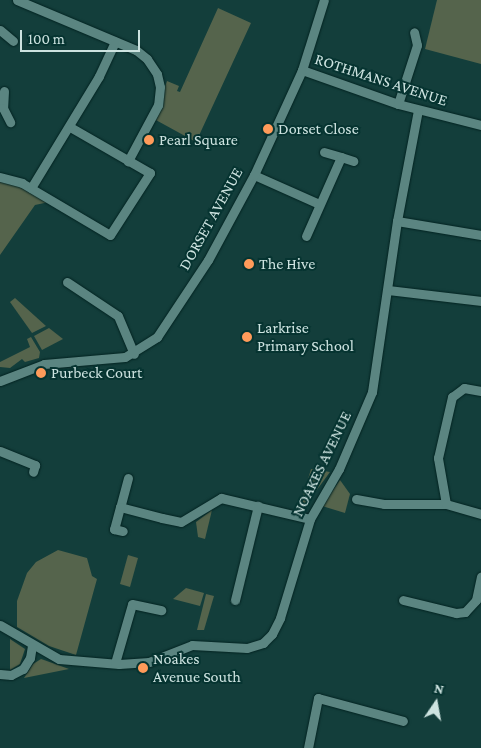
<!DOCTYPE html>
<html>
<head>
<meta charset="utf-8">
<style>
	body { margin:0 }
	#map { position:relative; width:481px; height:748px; overflow:hidden; background:#133e3b; font-family:"Crimson Pro",serif }
	div>[style] { position:absolute }
	[style*='--x'] { left:calc(var(--x)*1px); top:calc(var(--y)*1px); width:calc(var(--w)*1px); rotate:calc(var(--a)*1deg) }
	.green>* { inset:0; background:#55644c }
	.roads { filter:drop-shadow(0 0 1px #032321) drop-shadow(0 0 1px #032321) }
	.minor>* { height:9px; margin:-4.5px; padding:0 4.5px; transform-origin:4.5px; border-radius:4.5px; background:#5b8581 }
	.dots>* { width:14px; height:14px; translate:-50% -50%; box-sizing:border-box; border:2px solid #063431; border-radius:50% }
	span { translate:-50% -50%; white-space:nowrap; text-align:center; line-height:1.15; -webkit-text-stroke:4px #063431; paint-order:stroke }
	.street-label { font-size:16px; color:#cde3e0 }
	.poi-label { font-size:16px; color:#cde3e0 }
	.left { translate:0 -50%; text-align:left }
	.north { position:absolute; left:411px; top:678px; width:50px; height:50px; -webkit-text-stroke:4px #063431; paint-order:stroke; rotate:12deg; font-size:14px; font-weight:700; line-height:20px; text-align:center; color:#cde3e0 }
	.north::after { content:''; display:block; margin:auto; width:18px; height:22px; background:#cde3e0; clip-path:polygon(50% 0,100% 100%,50% 72%,0 100%) }
	.scale { position:absolute; left:20px; top:30px; width:120px; height:22px; box-sizing:border-box; border:2px solid #cde3e0; border-top:0; padding-left:6px; font-size:15px; line-height:18px; white-space:nowrap; color:#cde3e0; -webkit-text-stroke:4px #063431; paint-order:stroke }
</style>
</head>
<body>
<div id="map">
	<div class="green">
		<i style="clip-path:polygon(437px 0,481px 0,481px 64px,425px 49px)"></i>
		<i style="clip-path:polygon(218px 8px,251px 23px,196px 142px,154px 119px,167px 81px,179px 86px,177px 91px,180px 92px)"></i>
		<i style="clip-path:polygon(0 181px,11px 181px,49px 202px,35px 205px,0 255px)"></i>
		<i style="clip-path:polygon(15px 298px,46px 326px,32px 333px,10px 302px)"></i>
		<i style="clip-path:polygon(49px 328px,63px 339px,42px 350px,34px 336px)"></i>
		<i style="clip-path:polygon(31px 337px,40px 352px,39px 358px,25px 362px,22px 359px,10px 368px,0 367px,0 362px,30px 347px,27px 339px)"></i>
		<i style="clip-path:polygon(311px 469px,330px 472px,302px 510px,304px 491px,309px 492px,312px 481px,308px 479px)"></i>
		<i style="clip-path:polygon(340px 480px,350px 494px,345px 513px,322px 506px)"></i>
		<i style="clip-path:polygon(212px 510px,205px 539px,198px 537px,196px 522px)"></i>
		<i style="clip-path:polygon(58px 550px,87px 558px,92px 576px,97px 579px,76px 655px,49px 646px,17px 627px,17px 601px,27px 573px,36px 562px)"></i>
		<i style="clip-path:polygon(128px 555px,138px 558px,130px 587px,120px 584px)"></i>
		<i style="clip-path:polygon(186px 588px,204px 593px,200px 606px,173px 599px)"></i>
		<i style="clip-path:polygon(206px 594px,214px 596px,204px 630px,197px 630px)"></i>
		<i style="clip-path:polygon(10px 639px,25px 649px,20px 664px,10px 670px)"></i>
		<i style="clip-path:polygon(41px 659px,44px 660px,69px 669px,24px 678px,33px 664px)"></i>
	</div>
	<div class="roads">
		<div class="minor">
			<i style="--x:17;--y:0;--w:129;--a:22.8"></i>
			<i style="--x:136;--y:50;--w:14;--a:39"></i>
			<i style="--x:147;--y:59;--w:18;--a:56"></i>
			<i style="--x:157;--y:74;--w:13;--a:77"></i>
			<i style="--x:160;--y:87;--w:18;--a:96"></i>
			<i style="--x:158;--y:105;--w:64;--a:118.2"></i>
			<i style="--x:0;--y:30;--w:17;--a:40"></i>
			<i style="--x:302;--y:70;--w:102;--a:19.5"></i>
			<i style="--x:398;--y:104;--w:86;--a:14.2"></i>
			<i style="--x:4;--y:91;--w:17;--a:93"></i>
			<i style="--x:3;--y:108;--w:16;--a:63"></i>
			<i style="--x:398;--y:104;--w:62;--a:-72.1"></i>
			<i style="--x:417;--y:45;--w:13;--a:-103"></i>
			<i style="--x:324;--y:152;--w:18;--a:16"></i>
			<i style="--x:254;--y:175;--w:71;--a:24"></i>
			<i style="--x:0;--y:177;--w:23;--a:15"></i>
			<i style="--x:22;--y:183;--w:102;--a:30.6"></i>
			<i style="--x:110;--y:235;--w:74;--a:-57.2"></i>
			<i style="--x:150;--y:173;--w:92;--a:-150.1"></i>
			<i style="--x:31;--y:188;--w:131;--a:-58.7"></i>
			<i style="--x:99;--y:76;--w:38;--a:-65"></i>
			<i style="--x:397;--y:221;--w:85;--a:9.5"></i>
			<i style="--x:306;--y:236;--w:86;--a:-66.1"></i>
			<i style="--x:341;--y:157;--w:13;--a:18"></i>
			<i style="--x:67;--y:282;--w:61;--a:33.7"></i>
			<i style="--x:118;--y:316;--w:41;--a:67.2"></i>
			<i style="--x:388;--y:290;--w:94;--a:6.7"></i>
			<i style="--x:0;--y:381;--w:47;--a:-21.1"></i>
			<i style="--x:44;--y:364;--w:81;--a:-4.9"></i>
			<i style="--x:125;--y:357;--w:38;--a:-32"></i>
			<i style="--x:157;--y:337;--w:92;--a:-56.5"></i>
			<i style="--x:208;--y:260;--w:97;--a:-61.6"></i>
			<i style="--x:254;--y:175;--w:115;--a:-65.4"></i>
			<i style="--x:302;--y:70;--w:73;--a:-72.6"></i>
			<i style="--x:0;--y:451;--w:38;--a:22"></i>
			<i style="--x:35;--y:465;--w:7;--a:106"></i>
			<i style="--x:128;--y:478;--w:30;--a:105"></i>
			<i style="--x:120;--y:507;--w:43;--a:14.7"></i>
			<i style="--x:162;--y:518;--w:19;--a:12"></i>
			<i style="--x:181;--y:522;--w:47;--a:-31"></i>
			<i style="--x:221;--y:498;--w:91;--a:13.3"></i>
			<i style="--x:356;--y:499;--w:28;--a:10"></i>
			<i style="--x:384;--y:504;--w:62;--a:0"></i>
			<i style="--x:446;--y:504;--w:36;--a:16"></i>
			<i style="--x:446;--y:504;--w:47;--a:-99.9"></i>
			<i style="--x:438;--y:458;--w:63;--a:-77.1"></i>
			<i style="--x:452;--y:397;--w:15;--a:-37"></i>
			<i style="--x:464;--y:388;--w:17;--a:10"></i>
			<i style="--x:120;--y:507;--w:23;--a:105"></i>
			<i style="--x:114;--y:529;--w:9;--a:13"></i>
			<i style="--x:235;--y:600;--w:97;--a:-76.3"></i>
			<i style="--x:403;--y:600;--w:55;--a:13.8"></i>
			<i style="--x:456;--y:613;--w:9;--a:-6"></i>
			<i style="--x:465;--y:612;--w:16;--a:-47"></i>
			<i style="--x:476;--y:600;--w:24;--a:-78"></i>
			<i style="--x:0;--y:625;--w:68;--a:30"></i>
			<i style="--x:59;--y:659;--w:60;--a:4.8"></i>
			<i style="--x:119;--y:664;--w:30;--a:-4"></i>
			<i style="--x:149;--y:662;--w:46;--a:-21.6"></i>
			<i style="--x:192;--y:645;--w:55;--a:3.1"></i>
			<i style="--x:247;--y:648;--w:17;--a:-17"></i>
			<i style="--x:263;--y:643;--w:13;--a:-45"></i>
			<i style="--x:272;--y:634;--w:18;--a:-63"></i>
			<i style="--x:280;--y:618;--w:103;--a:-73.1"></i>
			<i style="--x:310;--y:519;--w:58;--a:-59.9"></i>
			<i style="--x:339;--y:469;--w:84;--a:-66.8"></i>
			<i style="--x:372;--y:392;--w:173;--a:-81.7"></i>
			<i style="--x:397;--y:221;--w:113;--a:-79.3"></i>
			<i style="--x:115;--y:663;--w:61;--a:-73.9"></i>
			<i style="--x:132;--y:604;--w:30;--a:12"></i>
			<i style="--x:0;--y:674;--w:11;--a:5"></i>
			<i style="--x:11;--y:675;--w:13;--a:-27"></i>
			<i style="--x:23;--y:669;--w:13;--a:-58"></i>
			<i style="--x:30;--y:658;--w:12;--a:-81"></i>
			<i style="--x:308;--y:748;--w:51;--a:-78.7"></i>
			<i style="--x:318;--y:698;--w:88;--a:15.1"></i>
		</div>
	</div>
	<div class="dots">
		<i style="left:268px;top:129px;background:#ff9b5a"></i>
		<i style="left:149px;top:140px;background:#ff9b5a"></i>
		<i style="left:249px;top:264px;background:#ff9b5a"></i>
		<i style="left:247px;top:337px;background:#ff9b5a"></i>
		<i style="left:41px;top:373px;background:#ff9b5a"></i>
		<i style="left:143px;top:668px;background:#ff9b5a"></i>
	</div>
	<div class="street-label">
		<span style="left:381px;top:80px;rotate:18deg">ROTHMANS AVENUE</span>
		<span style="left:211px;top:219px;rotate:-61deg">DORSET AVENUE</span>
		<span style="left:322px;top:464px;rotate:-64deg">NOAKES AVENUE</span>
	</div>
	<div class="poi-label">
		<span class="left" style="left:278px;top:129px">Dorset Close</span>
		<span class="left" style="left:159px;top:140px">Pearl Square</span>
		<span class="left" style="left:259px;top:264px">The Hive</span>
		<span class="left" style="left:257px;top:337px">Larkrise<br>Primary School</span>
		<span class="left" style="left:51px;top:373px">Purbeck Court</span>
		<span class="left" style="left:153px;top:668px">Noakes<br>Avenue South</span>
	</div>
	<div class="north">N</div>
	<div class="scale">100 m</div>
</div>
</body>
</html>
